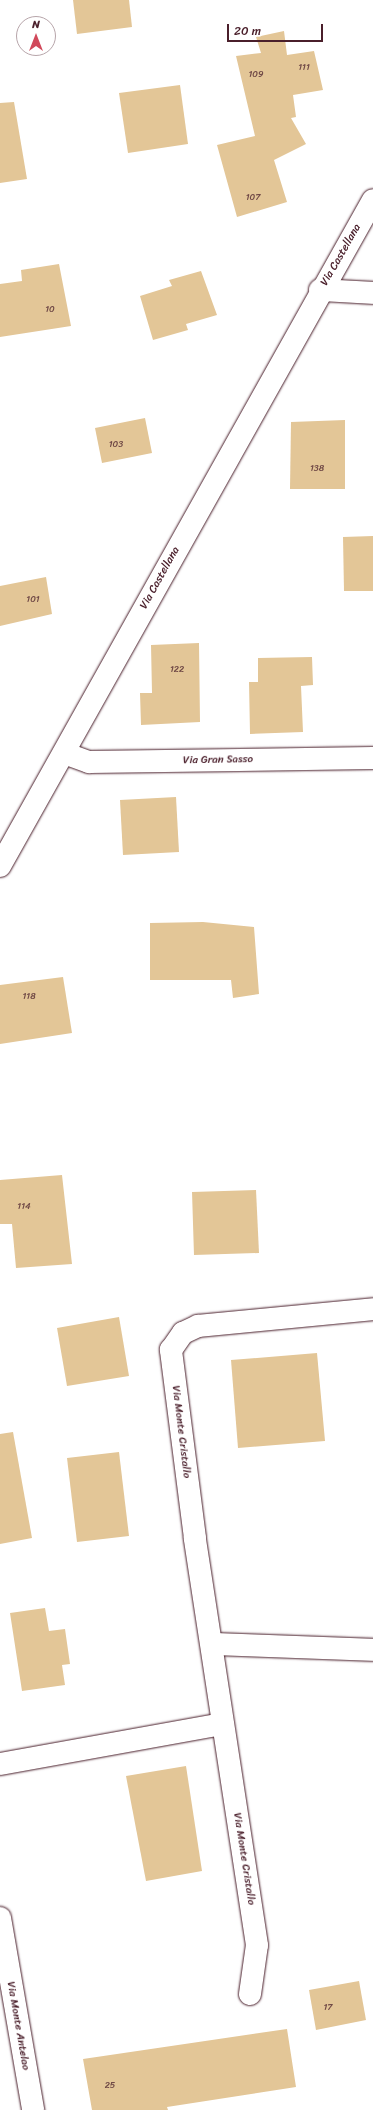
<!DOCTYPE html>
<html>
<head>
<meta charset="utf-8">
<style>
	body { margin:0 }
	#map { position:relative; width:373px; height:2110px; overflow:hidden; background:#fff; font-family:Sriracha,sans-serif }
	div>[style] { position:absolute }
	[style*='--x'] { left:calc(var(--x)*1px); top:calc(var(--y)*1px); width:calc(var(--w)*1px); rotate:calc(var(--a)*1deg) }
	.building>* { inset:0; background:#e3c697 }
	.roads { filter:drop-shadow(0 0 1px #4a1f2b) drop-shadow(0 0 1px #4a1f2b) }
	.street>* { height:22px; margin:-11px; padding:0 11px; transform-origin:11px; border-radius:11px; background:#fff }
	.secondary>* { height:22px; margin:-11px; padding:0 11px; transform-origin:11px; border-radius:11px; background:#fff }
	span { translate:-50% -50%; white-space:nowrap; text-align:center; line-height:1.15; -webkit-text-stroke:4px #fff; paint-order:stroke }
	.number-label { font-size:9px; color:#704946 }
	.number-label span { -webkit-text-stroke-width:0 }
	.street-label { font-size:11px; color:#4a1f2b }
	.north { position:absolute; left:16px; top:16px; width:40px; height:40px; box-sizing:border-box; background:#fff; border:1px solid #b7a5aa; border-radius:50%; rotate:0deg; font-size:11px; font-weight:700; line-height:16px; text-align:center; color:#4a1f2b }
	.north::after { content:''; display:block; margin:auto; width:14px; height:18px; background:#d1495b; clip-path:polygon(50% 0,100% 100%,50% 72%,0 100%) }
	.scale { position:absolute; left:227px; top:24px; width:96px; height:18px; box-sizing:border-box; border:2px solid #4a1f2b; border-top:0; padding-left:5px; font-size:12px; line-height:14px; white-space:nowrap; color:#4a1f2b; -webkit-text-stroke:3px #fff; paint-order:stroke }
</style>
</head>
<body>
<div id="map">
	<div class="building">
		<i style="clip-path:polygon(73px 0,129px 0,132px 27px,77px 34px)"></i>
		<i style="clip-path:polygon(284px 31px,287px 55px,314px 51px,323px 90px,293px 95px,296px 117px,291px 118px,306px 144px,274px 160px,287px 202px,237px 217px,217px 145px,255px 136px,236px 56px,261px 53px,256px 37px)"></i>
		<i style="clip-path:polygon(180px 85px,188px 144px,128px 153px,119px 93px)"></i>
		<i style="clip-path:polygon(14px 102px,27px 179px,0 183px,0 103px)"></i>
		<i style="clip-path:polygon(59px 264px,71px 326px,0 337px,0 284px,22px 281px,21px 270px)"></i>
		<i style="clip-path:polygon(201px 271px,217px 315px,186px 324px,188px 330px,153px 340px,140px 296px,172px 286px,169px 280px)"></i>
		<i style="clip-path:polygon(145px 418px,152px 453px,102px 463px,95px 428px)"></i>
		<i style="clip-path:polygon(345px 420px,345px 489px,290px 489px,291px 422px)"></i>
		<i style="clip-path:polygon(373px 536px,373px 591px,344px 591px,343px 537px)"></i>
		<i style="clip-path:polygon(46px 577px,52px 614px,0 626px,0 586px)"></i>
		<i style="clip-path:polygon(199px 643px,200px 722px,141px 725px,140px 693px,152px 693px,151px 645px)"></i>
		<i style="clip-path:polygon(312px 657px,313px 685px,301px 686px,303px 732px,250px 734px,249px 682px,258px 682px,258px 658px)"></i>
		<i style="clip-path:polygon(176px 797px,179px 852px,123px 855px,120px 800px)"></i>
		<i style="clip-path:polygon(203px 922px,254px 927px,259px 994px,233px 998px,231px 980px,150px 980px,150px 923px)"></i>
		<i style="clip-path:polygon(63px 977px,72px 1033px,0 1044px,0 985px)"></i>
		<i style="clip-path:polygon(62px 1175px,72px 1264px,16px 1268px,12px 1224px,0 1224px,0 1180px)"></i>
		<i style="clip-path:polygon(256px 1190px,259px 1253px,194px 1255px,192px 1192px)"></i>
		<i style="clip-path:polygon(119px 1317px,129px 1376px,67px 1386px,57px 1328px)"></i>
		<i style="clip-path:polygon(317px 1353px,325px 1441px,238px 1448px,231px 1360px)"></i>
		<i style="clip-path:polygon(13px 1432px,32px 1538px,0 1544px,0 1434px)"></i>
		<i style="clip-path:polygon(119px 1452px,129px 1536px,77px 1542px,67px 1458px)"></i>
		<i style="clip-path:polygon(45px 1608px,49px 1631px,65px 1629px,70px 1664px,62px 1665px,65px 1685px,22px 1691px,10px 1613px)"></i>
		<i style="clip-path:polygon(186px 1766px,202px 1871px,146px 1881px,126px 1776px)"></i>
		<i style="clip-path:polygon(359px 1981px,366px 2020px,316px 2030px,309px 1990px)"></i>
		<i style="clip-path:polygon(287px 2029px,296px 2087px,167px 2107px,168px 2110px,92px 2110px,83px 2059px)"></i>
	</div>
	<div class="roads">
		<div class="street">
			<i style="--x:320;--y:290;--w:53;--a:3.2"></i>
			<i style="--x:64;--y:753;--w:27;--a:20"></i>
			<i style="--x:89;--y:762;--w:284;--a:-0.8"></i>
			<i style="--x:212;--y:1644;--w:161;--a:2.1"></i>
			<i style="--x:0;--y:1764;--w:226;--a:-10.2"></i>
			<i style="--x:0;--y:1918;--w:195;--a:80.2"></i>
			<i style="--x:250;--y:1994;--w:49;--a:-81.9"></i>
			<i style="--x:257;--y:1945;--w:412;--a:-98.7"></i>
			<i style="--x:195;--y:1538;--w:190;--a:-97.3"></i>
			<i style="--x:171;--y:1350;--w:21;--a:-55"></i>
			<i style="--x:183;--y:1333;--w:17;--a:-25"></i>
			<i style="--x:198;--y:1326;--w:176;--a:-5.5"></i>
		</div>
		<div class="secondary">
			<i style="--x:0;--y:866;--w:763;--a:-60.75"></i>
		</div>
	</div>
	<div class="number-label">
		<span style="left:304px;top:67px">111</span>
		<span style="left:256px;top:74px">109</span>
		<span style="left:253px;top:197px">107</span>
		<span style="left:50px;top:309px">10</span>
		<span style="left:116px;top:444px">103</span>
		<span style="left:317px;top:468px">138</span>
		<span style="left:33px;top:599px">101</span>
		<span style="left:177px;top:669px">122</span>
		<span style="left:29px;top:996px">118</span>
		<span style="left:24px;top:1206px">114</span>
		<span style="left:328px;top:2007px">17</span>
		<span style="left:110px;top:2085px">25</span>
	</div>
	<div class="street-label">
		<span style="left:341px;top:255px;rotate:-60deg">Via Castellana</span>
		<span style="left:160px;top:578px;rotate:-61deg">Via Castellana</span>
		<span style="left:218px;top:760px;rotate:-1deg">Via Gran Sasso</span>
		<span style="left:181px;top:1432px;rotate:83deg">Via Monte Cristallo</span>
		<span style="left:244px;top:1859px;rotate:81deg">Via Monte Cristallo</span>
		<span style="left:18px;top:2026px;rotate:80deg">Via Monte Antelao</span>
	</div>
	<div class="north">N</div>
	<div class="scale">20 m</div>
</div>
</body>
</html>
